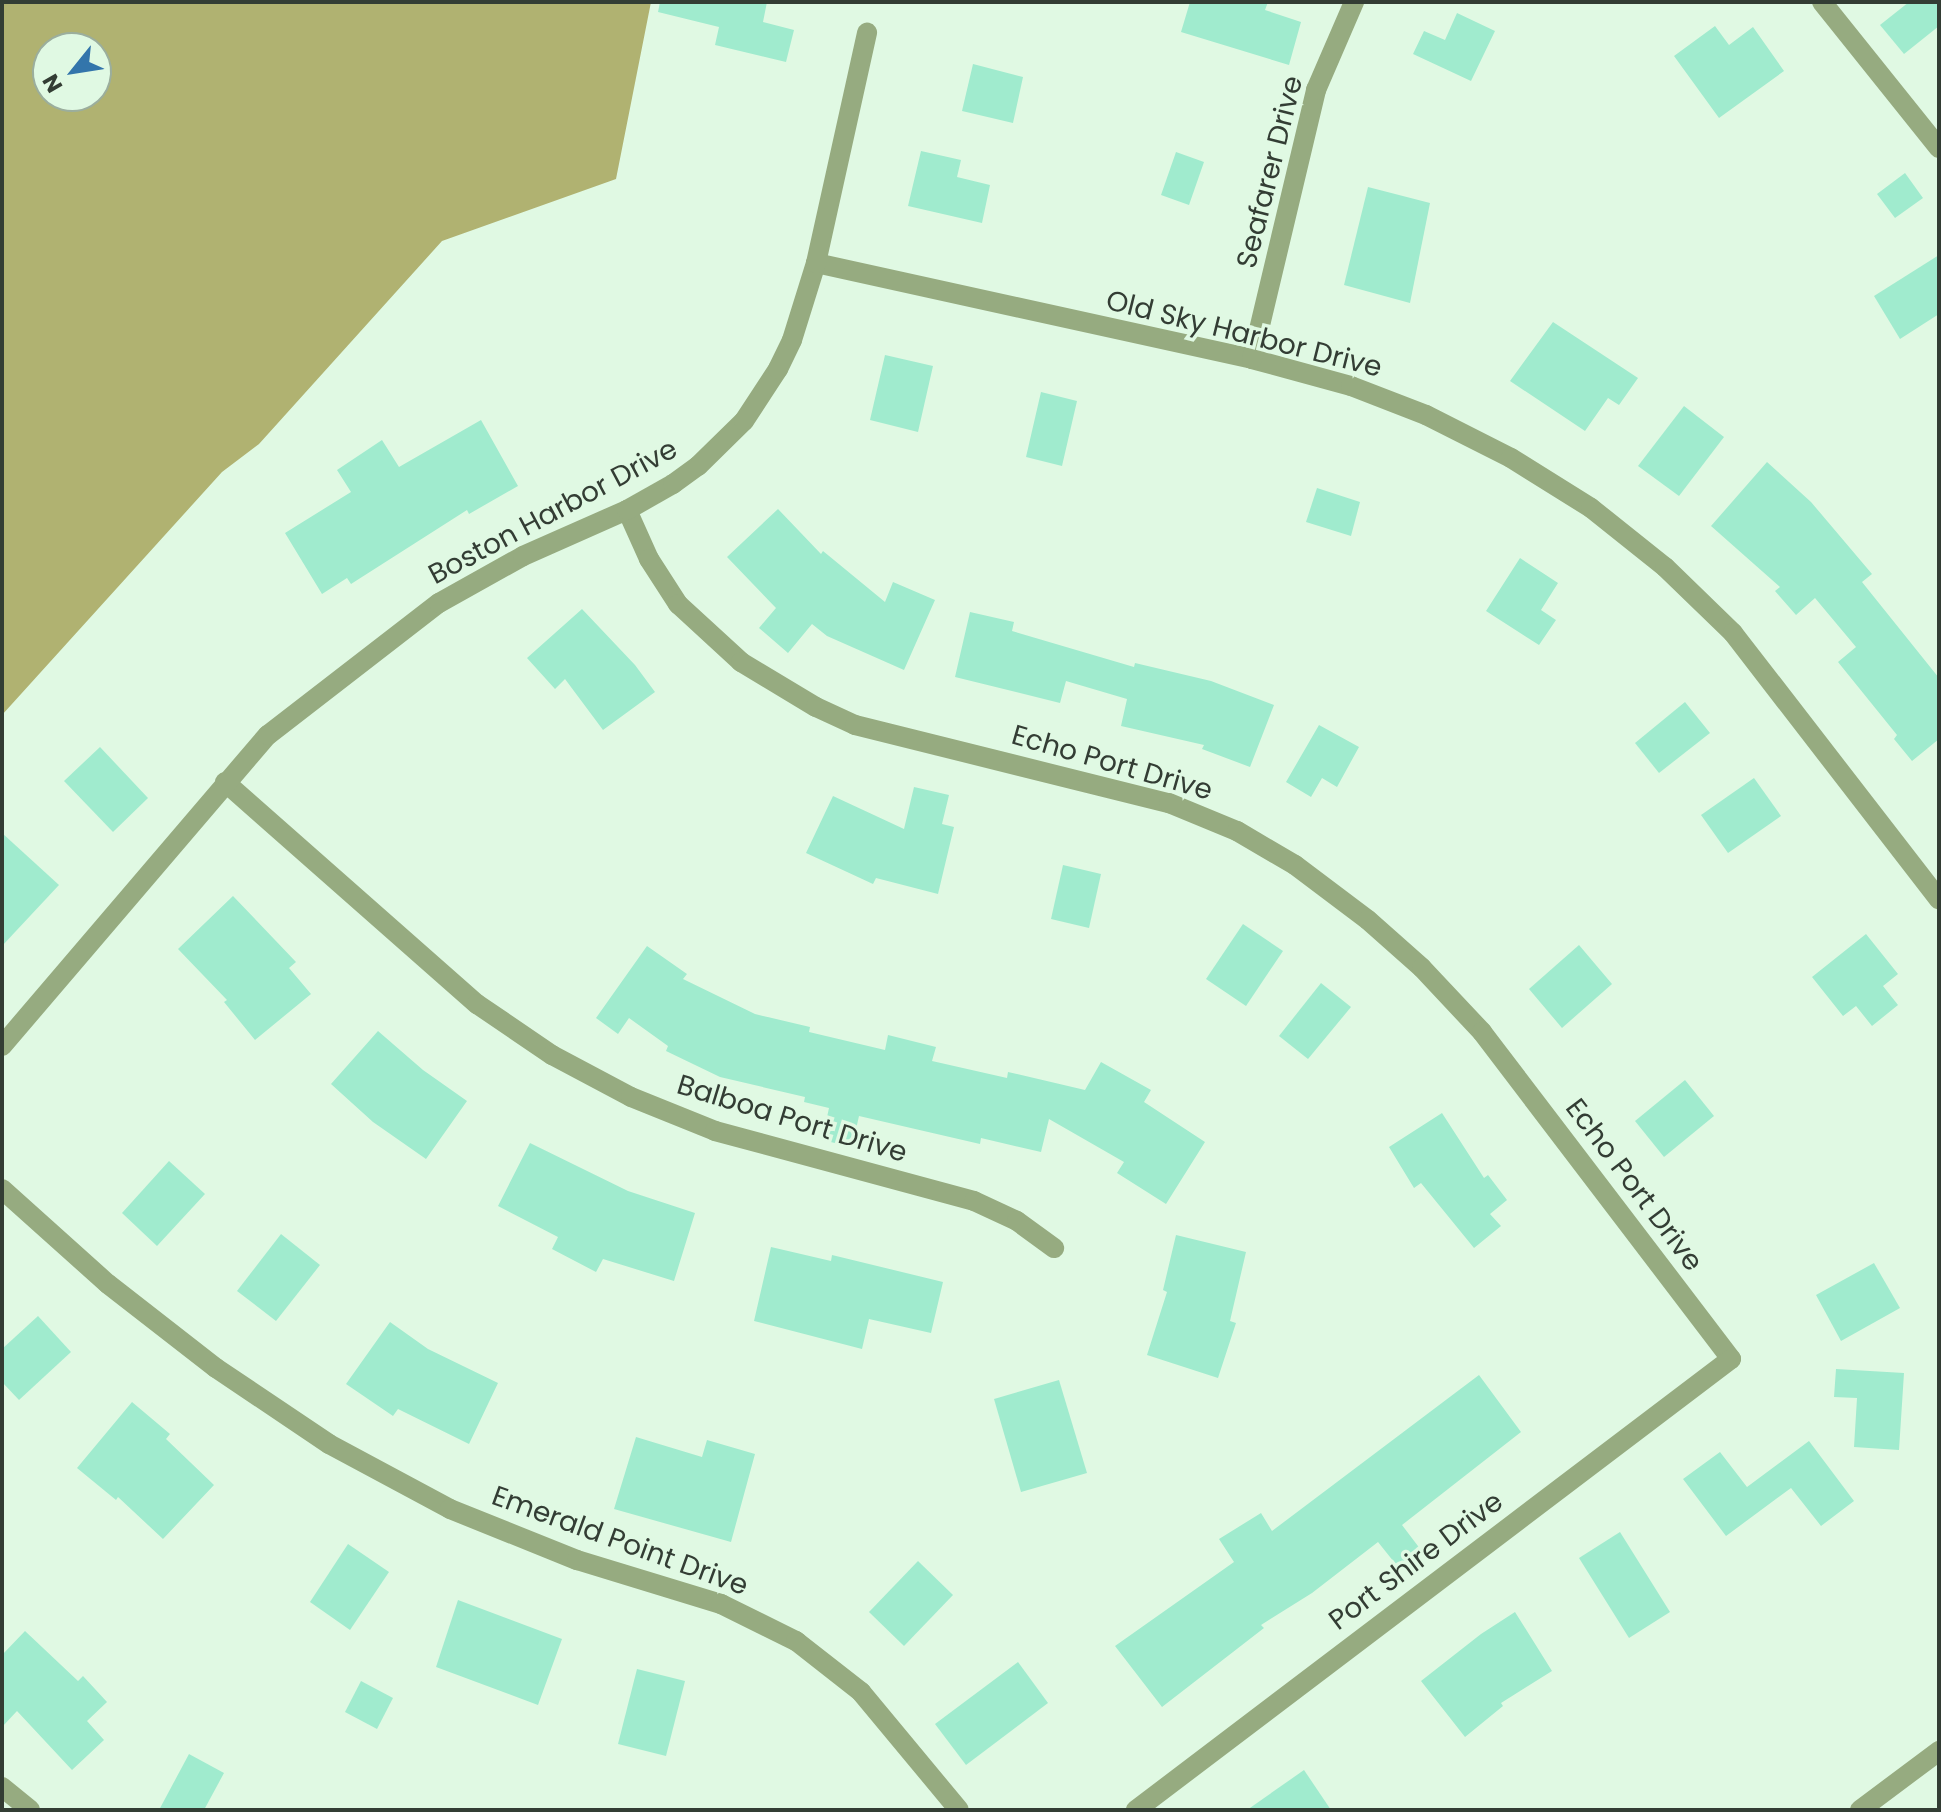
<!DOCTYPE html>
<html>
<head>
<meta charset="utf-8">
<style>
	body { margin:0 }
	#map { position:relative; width:1941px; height:1812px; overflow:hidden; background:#e0f9e3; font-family:Poppins,sans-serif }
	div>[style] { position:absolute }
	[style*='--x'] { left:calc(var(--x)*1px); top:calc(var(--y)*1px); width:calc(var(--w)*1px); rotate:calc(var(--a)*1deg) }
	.forest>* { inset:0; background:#b0b271 }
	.building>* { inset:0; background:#a0ebce }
	.minor>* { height:20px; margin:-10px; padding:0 10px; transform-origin:10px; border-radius:10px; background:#96ab80 }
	span { translate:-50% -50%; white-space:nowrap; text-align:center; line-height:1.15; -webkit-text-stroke:7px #e0f9e3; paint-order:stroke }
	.street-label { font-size:28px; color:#333d34 }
	.frame { position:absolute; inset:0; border:4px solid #333d34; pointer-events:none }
	.north { position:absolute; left:32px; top:32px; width:80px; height:80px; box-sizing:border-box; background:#e0f9e3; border:2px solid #9bae9d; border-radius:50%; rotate:240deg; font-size:22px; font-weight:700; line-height:32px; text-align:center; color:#333d34 }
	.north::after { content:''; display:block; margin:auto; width:28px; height:36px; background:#3375ab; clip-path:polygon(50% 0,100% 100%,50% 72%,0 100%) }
</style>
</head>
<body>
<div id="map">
	<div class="forest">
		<i style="clip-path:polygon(evenodd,2px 2px,651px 2px,616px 179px,442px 241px,259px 444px,222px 472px,2px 715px,2px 2px,48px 48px,96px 48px,96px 96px,48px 96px,48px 48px)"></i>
	</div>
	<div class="building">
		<i style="clip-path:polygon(660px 2px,767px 2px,763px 22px,794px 30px,786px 62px,715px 45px,719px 27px,658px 12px)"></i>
		<i style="clip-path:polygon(1190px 2px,1268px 2px,1265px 10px,1301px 22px,1289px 65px,1181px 32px)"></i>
		<i style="clip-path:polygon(1909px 2px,1939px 2px,1939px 26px,1904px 54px,1880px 25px)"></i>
		<i style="clip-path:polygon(1457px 13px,1495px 31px,1471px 81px,1413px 54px,1424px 31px,1445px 40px)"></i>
		<i style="clip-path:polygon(1715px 26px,1729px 45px,1753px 27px,1784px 71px,1719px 118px,1674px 56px)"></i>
		<i style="clip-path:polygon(973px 64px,1023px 77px,1013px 123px,962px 111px)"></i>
		<i style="clip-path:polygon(921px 151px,961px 160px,957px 177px,990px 185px,982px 223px,908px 206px)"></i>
		<i style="clip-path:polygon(1176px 152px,1204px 162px,1189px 205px,1161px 195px)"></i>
		<i style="clip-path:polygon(1905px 173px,1923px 198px,1895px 218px,1877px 194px)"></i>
		<i style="clip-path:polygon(1368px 187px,1430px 203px,1410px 303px,1344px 285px)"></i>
		<i style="clip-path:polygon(1939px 255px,1939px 314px,1900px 339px,1874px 296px)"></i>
		<i style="clip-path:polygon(1553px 322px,1638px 378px,1619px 405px,1608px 398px,1585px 431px,1510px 381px)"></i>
		<i style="clip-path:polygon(885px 355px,933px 366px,918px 432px,870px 420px)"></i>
		<i style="clip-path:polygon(1041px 392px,1077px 401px,1062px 466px,1026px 457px)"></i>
		<i style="clip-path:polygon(1684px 406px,1724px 437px,1679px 496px,1638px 466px)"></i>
		<i style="clip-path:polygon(481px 420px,518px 486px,469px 514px,467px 510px,351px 584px,347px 578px,322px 594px,285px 533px,351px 492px,337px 470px,382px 440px,399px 467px)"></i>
		<i style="clip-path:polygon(1767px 462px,1811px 502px,1872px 574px,1862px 582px,1939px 678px,1939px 739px,1912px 761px,1894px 739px,1897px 735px,1838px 662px,1856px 647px,1815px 598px,1796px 615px,1775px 591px,1780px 587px,1711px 526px)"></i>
		<i style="clip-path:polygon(1317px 488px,1360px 502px,1351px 536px,1306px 522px)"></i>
		<i style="clip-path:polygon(778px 509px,821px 554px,823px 551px,885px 602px,893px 582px,935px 600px,904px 670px,827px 636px,812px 624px,788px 653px,759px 628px,776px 608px,727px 557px)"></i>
		<i style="clip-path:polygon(1520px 558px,1558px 583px,1541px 610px,1556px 620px,1539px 645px,1486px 611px)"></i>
		<i style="clip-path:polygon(582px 609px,635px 665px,655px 692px,603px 730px,565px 679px,555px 689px,527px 658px)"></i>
		<i style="clip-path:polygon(970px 612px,1014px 622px,1012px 631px,1134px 667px,1135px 663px,1211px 681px,1274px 705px,1250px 767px,1202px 749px,1204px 745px,1121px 726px,1127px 699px,1066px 681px,1060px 703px,955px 677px)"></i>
		<i style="clip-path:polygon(1685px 702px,1710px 733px,1659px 773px,1635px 743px)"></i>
		<i style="clip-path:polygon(1319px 725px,1359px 747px,1337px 787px,1322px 778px,1311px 797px,1286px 782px)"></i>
		<i style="clip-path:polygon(100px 747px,148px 798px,113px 832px,64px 781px)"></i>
		<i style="clip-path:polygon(1754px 778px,1781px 816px,1728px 853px,1701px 815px)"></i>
		<i style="clip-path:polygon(914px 787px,949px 795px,942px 824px,954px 827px,938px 894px,876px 878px,873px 884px,806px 853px,833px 796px,904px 829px)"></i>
		<i style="clip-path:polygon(2px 833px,59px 885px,2px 946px)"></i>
		<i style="clip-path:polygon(1063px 865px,1101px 874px,1089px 928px,1051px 919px)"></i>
		<i style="clip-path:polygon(233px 896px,296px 962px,289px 968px,311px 994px,255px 1040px,224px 1002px,227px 1000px,178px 949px)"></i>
		<i style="clip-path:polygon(1243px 924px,1283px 951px,1246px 1006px,1206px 979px)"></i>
		<i style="clip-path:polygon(1866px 934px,1898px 974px,1883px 986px,1898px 1005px,1872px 1026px,1856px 1006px,1843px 1016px,1812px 977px)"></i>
		<i style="clip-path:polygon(1579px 945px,1612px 984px,1562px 1028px,1529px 989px)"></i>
		<i style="clip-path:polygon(647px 946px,687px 974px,683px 979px,755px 1014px,810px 1027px,809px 1032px,885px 1050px,888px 1035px,936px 1047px,932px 1061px,1007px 1078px,1008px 1072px,1085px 1090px,1101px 1062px,1151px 1090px,1144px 1102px,1205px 1142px,1166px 1204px,1117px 1173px,1124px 1162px,1049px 1119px,1041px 1152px,981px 1138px,980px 1144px,859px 1116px,852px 1147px,822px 1140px,829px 1108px,804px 1102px,805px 1097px,720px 1077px,666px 1051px,668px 1046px,629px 1018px,618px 1034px,596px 1018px)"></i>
		<i style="clip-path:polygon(1321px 983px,1351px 1007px,1308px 1059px,1279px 1036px)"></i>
		<i style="clip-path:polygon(378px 1031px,423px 1070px,467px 1101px,426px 1159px,373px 1122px,331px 1084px)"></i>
		<i style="clip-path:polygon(1685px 1080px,1714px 1116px,1664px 1157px,1635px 1121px)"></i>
		<i style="clip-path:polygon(1442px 1113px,1484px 1178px,1488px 1175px,1507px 1200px,1490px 1214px,1501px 1226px,1474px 1248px,1421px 1183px,1414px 1188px,1389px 1147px)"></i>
		<i style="clip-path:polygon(530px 1143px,628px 1191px,695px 1213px,674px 1281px,603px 1259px,596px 1272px,552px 1249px,558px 1237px,498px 1206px)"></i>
		<i style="clip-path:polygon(169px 1161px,205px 1194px,157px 1246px,122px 1213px)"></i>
		<i style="clip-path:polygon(281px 1234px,320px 1265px,276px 1321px,237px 1291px)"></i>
		<i style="clip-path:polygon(1176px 1235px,1246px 1252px,1230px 1321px,1236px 1323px,1218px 1378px,1147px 1355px,1167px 1292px,1163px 1290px)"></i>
		<i style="clip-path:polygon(771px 1247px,831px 1261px,832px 1255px,943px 1282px,931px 1333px,869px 1319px,862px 1349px,754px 1321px)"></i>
		<i style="clip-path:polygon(1874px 1263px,1900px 1308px,1841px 1341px,1816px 1295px)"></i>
		<i style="clip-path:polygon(38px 1316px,71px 1352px,19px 1400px,2px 1382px,2px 1349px)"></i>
		<i style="clip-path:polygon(390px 1322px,428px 1349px,498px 1383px,469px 1444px,398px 1409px,393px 1416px,346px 1384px)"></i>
		<i style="clip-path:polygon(1836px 1369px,1904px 1373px,1899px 1450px,1854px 1447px,1857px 1398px,1834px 1397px)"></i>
		<i style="clip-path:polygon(1479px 1375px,1521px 1432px,1402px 1525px,1421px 1550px,1398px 1567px,1378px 1542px,1312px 1593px,1261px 1625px,1264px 1628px,1162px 1707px,1115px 1646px,1234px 1562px,1219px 1539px,1261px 1513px,1272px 1531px)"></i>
		<i style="clip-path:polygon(1059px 1380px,1087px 1473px,1021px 1492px,994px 1399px)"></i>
		<i style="clip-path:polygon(132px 1402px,170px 1434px,166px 1439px,214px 1485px,163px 1539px,118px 1497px,116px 1500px,77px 1468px)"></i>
		<i style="clip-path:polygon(636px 1437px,702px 1457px,707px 1440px,755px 1454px,731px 1542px,614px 1509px)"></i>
		<i style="clip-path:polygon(1809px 1441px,1854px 1501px,1821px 1526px,1791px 1488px,1726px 1536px,1683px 1479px,1720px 1452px,1747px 1487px)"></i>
		<i style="clip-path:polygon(1620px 1532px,1670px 1612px,1629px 1638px,1579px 1558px)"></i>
		<i style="clip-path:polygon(348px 1544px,389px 1572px,350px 1630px,310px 1602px)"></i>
		<i style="clip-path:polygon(918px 1561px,953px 1595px,904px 1646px,869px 1612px)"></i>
		<i style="clip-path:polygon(458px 1600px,562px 1639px,538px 1705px,436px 1667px)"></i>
		<i style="clip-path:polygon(1515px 1612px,1552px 1671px,1501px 1703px,1503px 1706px,1465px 1737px,1421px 1681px,1481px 1634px)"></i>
		<i style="clip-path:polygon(25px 1631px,78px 1681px,83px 1676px,107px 1702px,87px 1721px,104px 1740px,72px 1770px,17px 1711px,2px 1727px,2px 1655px)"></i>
		<i style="clip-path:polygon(1018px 1662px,1048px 1703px,966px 1765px,935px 1724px)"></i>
		<i style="clip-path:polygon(637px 1669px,685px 1681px,666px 1756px,618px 1744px)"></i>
		<i style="clip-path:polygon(361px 1681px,393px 1698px,377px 1729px,345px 1712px)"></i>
		<i style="clip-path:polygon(189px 1754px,224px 1773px,204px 1810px,159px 1810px)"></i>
		<i style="clip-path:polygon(1304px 1770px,1331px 1810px,1247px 1810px)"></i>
	</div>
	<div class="minor">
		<i style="--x:1822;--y:2;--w:187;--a:51.3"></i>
		<i style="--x:816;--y:263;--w:446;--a:12.4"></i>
		<i style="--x:1252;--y:359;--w:103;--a:15.3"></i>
		<i style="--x:1351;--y:386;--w:80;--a:21.1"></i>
		<i style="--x:1426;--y:415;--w:95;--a:26.8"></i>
		<i style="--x:1511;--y:458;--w:94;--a:32"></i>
		<i style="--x:1591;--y:508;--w:95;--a:38.6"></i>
		<i style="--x:1665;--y:567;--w:95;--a:44.1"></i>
		<i style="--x:1733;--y:633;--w:337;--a:52.3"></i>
		<i style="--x:1252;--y:359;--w:277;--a:-76.6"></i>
		<i style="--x:1316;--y:90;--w:96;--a:-66.6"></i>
		<i style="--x:627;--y:510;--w:54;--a:65.8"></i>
		<i style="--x:649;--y:559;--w:54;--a:57.2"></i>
		<i style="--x:678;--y:604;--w:86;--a:42.6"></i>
		<i style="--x:741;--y:662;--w:87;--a:31"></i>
		<i style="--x:816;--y:707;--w:43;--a:24.8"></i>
		<i style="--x:855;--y:725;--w:324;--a:14"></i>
		<i style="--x:1169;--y:803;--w:74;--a:22.4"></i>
		<i style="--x:1237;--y:831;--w:67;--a:30.4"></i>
		<i style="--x:1295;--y:865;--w:91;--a:37"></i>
		<i style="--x:1368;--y:920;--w:72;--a:41.6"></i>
		<i style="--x:1422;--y:968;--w:88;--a:46.8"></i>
		<i style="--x:1482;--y:1032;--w:411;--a:52.7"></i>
		<i style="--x:1731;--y:1359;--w:747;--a:142.84"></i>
		<i style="--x:225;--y:782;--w:336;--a:41.4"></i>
		<i style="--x:477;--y:1004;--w:91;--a:34.2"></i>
		<i style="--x:552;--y:1055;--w:89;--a:28"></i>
		<i style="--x:631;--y:1097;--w:91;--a:22"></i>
		<i style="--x:715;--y:1131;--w:268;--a:15.1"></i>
		<i style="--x:974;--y:1201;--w:47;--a:24.9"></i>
		<i style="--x:1017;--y:1221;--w:46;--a:36.1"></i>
		<i style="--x:2;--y:1046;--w:409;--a:-49.5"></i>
		<i style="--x:268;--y:735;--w:216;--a:-37.7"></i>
		<i style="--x:439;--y:603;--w:96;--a:-29.2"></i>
		<i style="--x:523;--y:556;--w:114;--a:-23.9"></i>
		<i style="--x:627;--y:510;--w:53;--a:-29.5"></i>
		<i style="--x:673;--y:484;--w:31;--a:-36"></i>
		<i style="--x:698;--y:466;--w:64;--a:-44.4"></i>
		<i style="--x:744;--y:421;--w:62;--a:-56.8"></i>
		<i style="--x:778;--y:369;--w:32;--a:-64"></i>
		<i style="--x:792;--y:340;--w:81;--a:-72.7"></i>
		<i style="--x:816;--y:263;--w:236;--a:-77.5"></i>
		<i style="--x:2;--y:1189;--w:142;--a:41.9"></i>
		<i style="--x:108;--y:1284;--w:137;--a:37.9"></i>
		<i style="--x:216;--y:1368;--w:136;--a:33.9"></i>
		<i style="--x:329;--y:1444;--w:137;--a:28.2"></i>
		<i style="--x:450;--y:1509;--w:137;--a:21.9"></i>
		<i style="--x:577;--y:1560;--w:151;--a:17"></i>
		<i style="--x:721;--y:1604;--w:84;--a:26.3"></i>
		<i style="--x:796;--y:1641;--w:83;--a:38.1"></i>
		<i style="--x:861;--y:1692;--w:153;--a:50.3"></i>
		<i style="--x:2;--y:1787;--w:36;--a:39"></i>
		<i style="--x:1860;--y:1810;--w:99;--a:-36.8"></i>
	</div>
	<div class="street-label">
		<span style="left:1270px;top:172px;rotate:-76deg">Seafarer Drive</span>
		<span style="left:1244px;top:334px;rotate:14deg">Old Sky Harbor Drive</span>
		<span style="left:553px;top:512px;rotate:-28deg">Boston Harbor Drive</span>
		<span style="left:1112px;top:763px;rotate:16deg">Echo Port Drive</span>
		<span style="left:792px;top:1119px;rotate:17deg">Balboa Port Drive</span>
		<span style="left:1634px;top:1185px;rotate:53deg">Echo Port Drive</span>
		<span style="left:620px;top:1541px;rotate:20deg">Emerald Point Drive</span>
		<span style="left:1416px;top:1561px;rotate:-37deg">Port Shire Drive</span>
	</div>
	<div class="frame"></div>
	<div class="north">N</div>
</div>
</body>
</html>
